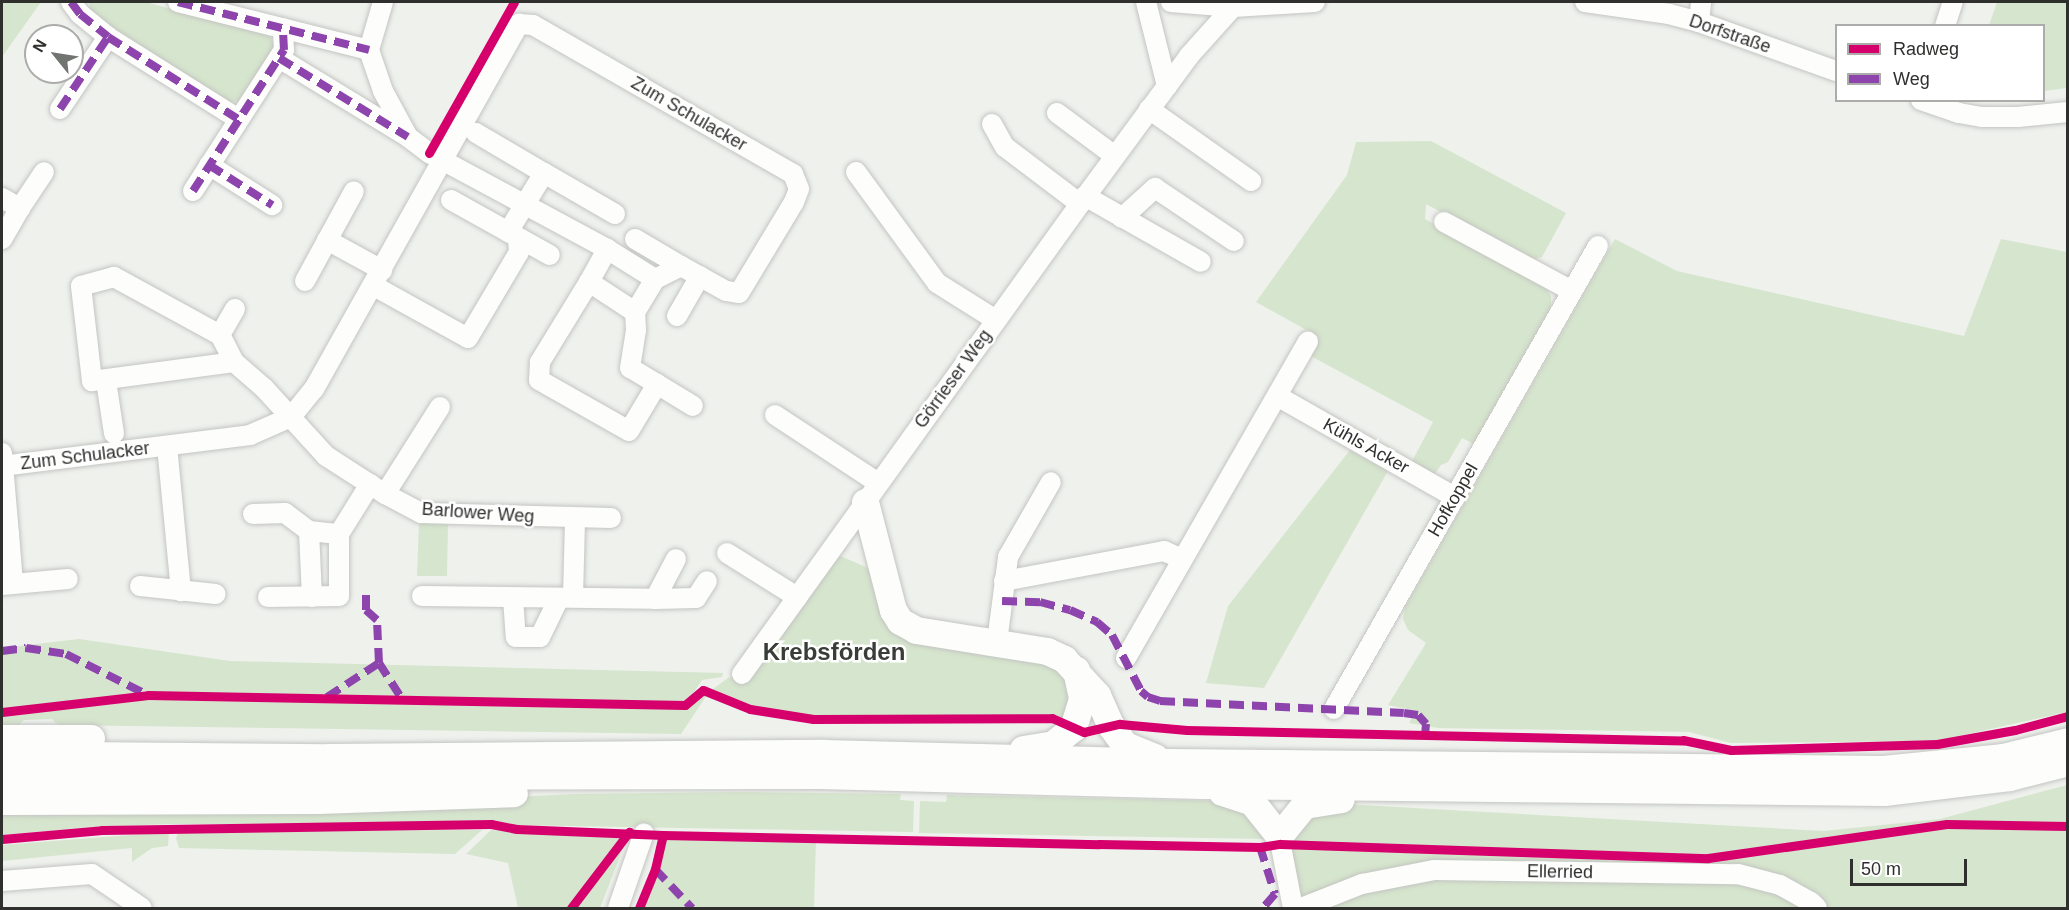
<!DOCTYPE html>
<html>
<head>
<meta charset="utf-8">
<style>
	body { margin:0 }
	#map { position:relative; width:2069px; height:910px; overflow:hidden; background:#eff1ed; font-family:Arial,sans-serif }
	div>[style] { position:absolute }
	[style*='--x'] { left:calc(var(--x)*1px); top:calc(var(--y)*1px); width:calc(var(--w)*1px); rotate:calc(var(--a)*1deg) }
	.green>* { inset:0; background:#d6e5cd }
	.roads { filter:drop-shadow(0 0 2px #c3c5c2) drop-shadow(0 0 2px #c3c5c2) }
	.minor>* { height:20px; margin:-10px; padding:0 10px; transform-origin:10px; border-radius:10px; background:#fdfdfc }
	.highway>* { height:27px; margin:-13.5px; padding:0 13.5px; transform-origin:13.5px; border-radius:13.5px; background:#fdfdfc }
	.quiet>* { height:8px; margin-top:-4px; transform-origin:0; background:repeating-linear-gradient(90deg,#8e44ad 0 15px,transparent 0 23px) }
	.cycleway>* { height:9px; margin:-4.5px; padding:0 4.5px; transform-origin:4.5px; border-radius:4.5px; background:#d6006c }
	span { translate:-50% -50%; white-space:nowrap; text-align:center; line-height:1.15; -webkit-text-stroke:5px #fff; paint-order:stroke }
	.street-label { font-size:18px; color:#2f302e }
	.district-label { font-size:24px; color:#393d37; font-weight:700 }
	.frame { position:absolute; inset:0; border:3px solid #2f302e; pointer-events:none }
	.legend { position:absolute; left:1835px; top:24px; width:210px; height:78px; box-sizing:border-box; background:#fff; border:2px solid #acacab; margin:0; padding:8px 10px; list-style:none; font-size:18px; color:#2f302e }
	.legend li { display:flex; align-items:center; gap:12px; height:30px }
	.legend b { width:30px; border:2px solid #acacab }
	.north { position:absolute; left:24px; top:24px; width:60px; height:60px; box-sizing:border-box; background:#fff; border:2px solid #acacab; border-radius:50%; rotate:300deg; font-size:16px; font-weight:700; line-height:24px; text-align:center; color:#2f302e }
	.north::after { content:''; display:block; margin:auto; width:21px; height:27px; background:#727471; clip-path:polygon(50% 0,100% 100%,50% 72%,0 100%) }
	.scale { position:absolute; left:1850px; top:859px; width:117px; height:27px; box-sizing:border-box; border:3px solid #2f302e; border-top:0; padding-left:8px; font-size:18px; line-height:21px; white-space:nowrap; color:#2f302e; -webkit-text-stroke:4px #fff; paint-order:stroke }
</style>
</head>
<body>
<div id="map">
	<div class="green">
		<i style="clip-path:polygon(2px 2px,41px 2px,2px 57px)"></i>
		<i style="clip-path:polygon(89px 2px,146px 2px,269px 36px,277px 47px,240px 101px,225px 102px,94px 18px,91px 13px)"></i>
		<i style="clip-path:polygon(1997px 2px,2067px 2px,2067px 88px,2044px 91px,2044px 26px,1989px 25px)"></i>
		<i style="clip-path:polygon(1431px 141px,1566px 213px,1542px 257px,1530px 260px,1426px 204px,1425px 219px,1545px 286px,1551px 296px,1551px 308px,1474px 444px,1462px 438px,1448px 462px,1441px 465px,1434px 475px,1411px 463px,1433px 422px,1307px 354px,1319px 337px,1256px 302px,1347px 175px,1356px 142px)"></i>
		<i style="clip-path:polygon(1615px 239px,1677px 271px,1964px 336px,2001px 239px,2067px 252px,2067px 712px,1937px 741px,1731px 743px,1689px 732px,1438px 728px,1409px 723px,1416px 711px,1388px 705px,1426px 643px,1408px 630px,1403px 619px,1405px 607px)"></i>
		<i style="clip-path:polygon(1350px 450px,1388px 471px,1264px 688px,1206px 683px,1228px 606px)"></i>
		<i style="clip-path:polygon(419px 523px,448px 524px,447px 576px,417px 576px)"></i>
		<i style="clip-path:polygon(829px 551px,884px 575px,893px 610px,1064px 659px,1073px 728px,1052px 718px,813px 719px,750px 709px,709px 692px,728px 678px,742px 674px)"></i>
		<i style="clip-path:polygon(79px 639px,230px 661px,723px 673px,722px 677px,702px 680px,692px 695px,707px 695px,681px 734px,58px 725px,52px 719px,24px 720px,18px 726px,2px 728px,2px 648px)"></i>
		<i style="clip-path:polygon(2067px 785px,2067px 908px,1293px 908px,1280px 844px,1303px 815px,1342px 804px,1824px 831px,1940px 819px)"></i>
		<i style="clip-path:polygon(742px 792px,901px 794px,900px 800px,914px 801px,913px 832px,515px 825px,494px 820px,370px 824px,172px 824px,90px 827px,2px 835px,2px 809px,296px 808px,574px 794px)"></i>
		<i style="clip-path:polygon(947px 795px,1223px 801px,1242px 805px,1266px 839px,919px 833px,920px 801px,946px 802px)"></i>
		<i style="clip-path:polygon(482px 830px,455px 854px,179px 848px,176px 838px,179px 831px)"></i>
		<i style="clip-path:polygon(491px 830px,580px 835px,627px 838px,600px 908px,518px 908px,508px 863px,466px 854px)"></i>
		<i style="clip-path:polygon(169px 832px,168px 846px,152px 848px,132px 862px,132px 848px,2px 861px,2px 845px)"></i>
		<i style="clip-path:polygon(663px 835px,816px 838px,814px 908px,639px 908px,655px 869px)"></i>
	</div>
	<div class="roads">
		<div class="minor">
			<i style="--x:71;--y:2;--w:15;--a:53"></i>
			<i style="--x:80;--y:14;--w:36;--a:39"></i>
			<i style="--x:108;--y:37;--w:154;--a:32.2"></i>
			<i style="--x:178;--y:2;--w:197;--a:14.1"></i>
			<i style="--x:383;--y:2;--w:50;--a:106.3"></i>
			<i style="--x:369;--y:50;--w:43;--a:71.1"></i>
			<i style="--x:383;--y:91;--w:52;--a:61.5"></i>
			<i style="--x:408;--y:137;--w:26;--a:37"></i>
			<i style="--x:429;--y:153;--w:202;--a:28.3"></i>
			<i style="--x:607;--y:249;--w:57;--a:32"></i>
			<i style="--x:655;--y:279;--w:39;--a:121"></i>
			<i style="--x:635;--y:312;--w:55;--a:-146.9"></i>
			<i style="--x:589;--y:282;--w:38;--a:-61"></i>
			<i style="--x:1146;--y:2;--w:87;--a:76"></i>
			<i style="--x:1171;--y:2;--w:62;--a:4.6"></i>
			<i style="--x:1233;--y:7;--w:82;--a:-3.5"></i>
			<i style="--x:1585;--y:2;--w:85;--a:8.1"></i>
			<i style="--x:1669;--y:14;--w:31;--a:15"></i>
			<i style="--x:1699;--y:22;--w:145;--a:19.7"></i>
			<i style="--x:1699;--y:22;--w:20;--a:-84"></i>
			<i style="--x:1945;--y:26;--w:25;--a:-72"></i>
			<i style="--x:279;--y:58;--w:150;--a:31.4"></i>
			<i style="--x:1921;--y:100;--w:40;--a:18.9"></i>
			<i style="--x:1959;--y:113;--w:23;--a:10"></i>
			<i style="--x:1982;--y:117;--w:36;--a:0"></i>
			<i style="--x:2018;--y:117;--w:50;--a:-5.7"></i>
			<i style="--x:60;--y:109;--w:87;--a:-56.3"></i>
			<i style="--x:1149;--y:109;--w:125;--a:35.2"></i>
			<i style="--x:1057;--y:113;--w:72;--a:36.6"></i>
			<i style="--x:992;--y:124;--w:26;--a:61"></i>
			<i style="--x:1005;--y:147;--w:94;--a:37.2"></i>
			<i style="--x:476;--y:133;--w:79;--a:30.5"></i>
			<i style="--x:544;--y:173;--w:69;--a:121.4"></i>
			<i style="--x:209;--y:165;--w:75;--a:32.4"></i>
			<i style="--x:856;--y:172;--w:137;--a:53.9"></i>
			<i style="--x:937;--y:283;--w:70;--a:32.1"></i>
			<i style="--x:544;--y:173;--w:82;--a:30"></i>
			<i style="--x:193;--y:191;--w:168;--a:-57.2"></i>
			<i style="--x:284;--y:50;--w:22;--a:-93"></i>
			<i style="--x:1085;--y:196;--w:133;--a:29.6"></i>
			<i style="--x:2;--y:198;--w:21;--a:29"></i>
			<i style="--x:20;--y:208;--w:36;--a:120"></i>
			<i style="--x:451;--y:200;--w:113;--a:29.1"></i>
			<i style="--x:20;--y:208;--w:43;--a:-56.3"></i>
			<i style="--x:1122;--y:218;--w:45;--a:-42.3"></i>
			<i style="--x:1155;--y:188;--w:95;--a:33.9"></i>
			<i style="--x:1444;--y:222;--w:145;--a:28.3"></i>
			<i style="--x:635;--y:239;--w:53;--a:30.4"></i>
			<i style="--x:327;--y:240;--w:63;--a:28.6"></i>
			<i style="--x:305;--y:281;--w:102;--a:-61.4"></i>
			<i style="--x:589;--y:282;--w:94;--a:121.5"></i>
			<i style="--x:540;--y:362;--w:18;--a:93"></i>
			<i style="--x:539;--y:380;--w:103;--a:29.5"></i>
			<i style="--x:629;--y:431;--w:55;--a:-59.2"></i>
			<i style="--x:657;--y:384;--w:31;--a:-149"></i>
			<i style="--x:630;--y:368;--w:38;--a:-81"></i>
			<i style="--x:636;--y:330;--w:18;--a:-93"></i>
			<i style="--x:374;--y:286;--w:107;--a:29"></i>
			<i style="--x:468;--y:338;--w:100;--a:-59.3"></i>
			<i style="--x:519;--y:252;--w:13;--a:-94"></i>
			<i style="--x:677;--y:316;--w:46;--a:-60.1"></i>
			<i style="--x:220;--y:335;--w:30;--a:-60"></i>
			<i style="--x:234;--y:362;--w:30;--a:-117"></i>
			<i style="--x:220;--y:335;--w:121;--a:-151.3"></i>
			<i style="--x:114;--y:277;--w:34;--a:165"></i>
			<i style="--x:81;--y:286;--w:96;--a:83.4"></i>
			<i style="--x:92;--y:381;--w:143;--a:-7.6"></i>
			<i style="--x:234;--y:362;--w:40;--a:41"></i>
			<i style="--x:264;--y:388;--w:92;--a:47.6"></i>
			<i style="--x:326;--y:456;--w:70;--a:32.8"></i>
			<i style="--x:385;--y:494;--w:41;--a:27.8"></i>
			<i style="--x:421;--y:513;--w:190;--a:1.5"></i>
			<i style="--x:106;--y:381;--w:53;--a:81.3"></i>
			<i style="--x:657;--y:384;--w:42;--a:31.4"></i>
			<i style="--x:1277;--y:396;--w:205;--a:29.6"></i>
			<i style="--x:775;--y:415;--w:123;--a:33.4"></i>
			<i style="--x:167;--y:446;--w:146;--a:84.5"></i>
			<i style="--x:2;--y:453;--w:81;--a:85.1"></i>
			<i style="--x:2;--y:466;--w:250;--a:-7.1"></i>
			<i style="--x:250;--y:435;--w:45;--a:-23.7"></i>
			<i style="--x:291;--y:417;--w:36;--a:-51"></i>
			<i style="--x:314;--y:389;--w:419;--a:-60.7"></i>
			<i style="--x:519;--y:24;--w:14;--a:4"></i>
			<i style="--x:533;--y:25;--w:300;--a:29.8"></i>
			<i style="--x:793;--y:174;--w:16;--a:68"></i>
			<i style="--x:799;--y:189;--w:14;--a:111"></i>
			<i style="--x:794;--y:202;--w:106;--a:121.1"></i>
			<i style="--x:739;--y:293;--w:13;--a:-171"></i>
			<i style="--x:726;--y:291;--w:51;--a:-150.9"></i>
			<i style="--x:681;--y:266;--w:29;--a:153"></i>
			<i style="--x:385;--y:494;--w:103;--a:-57.7"></i>
			<i style="--x:253;--y:514;--w:32;--a:-2"></i>
			<i style="--x:285;--y:513;--w:30;--a:37"></i>
			<i style="--x:309;--y:531;--w:30;--a:6"></i>
			<i style="--x:309;--y:531;--w:66;--a:87.4"></i>
			<i style="--x:2;--y:535;--w:7;--a:-8"></i>
			<i style="--x:9;--y:534;--w:50;--a:85.4"></i>
			<i style="--x:727;--y:553;--w:83;--a:32.2"></i>
			<i style="--x:1004;--y:581;--w:163;--a:-10.6"></i>
			<i style="--x:1164;--y:551;--w:20;--a:24"></i>
			<i style="--x:2;--y:585;--w:66;--a:-5.2"></i>
			<i style="--x:140;--y:586;--w:76;--a:6"></i>
			<i style="--x:422;--y:596;--w:233;--a:0.7"></i>
			<i style="--x:655;--y:599;--w:45;--a:-62.3"></i>
			<i style="--x:268;--y:597;--w:71;--a:-0.8"></i>
			<i style="--x:339;--y:596;--w:62;--a:-90"></i>
			<i style="--x:339;--y:534;--w:59;--a:-58.2"></i>
			<i style="--x:573;--y:597;--w:79;--a:-88.5"></i>
			<i style="--x:513;--y:598;--w:39;--a:86"></i>
			<i style="--x:516;--y:637;--w:24;--a:0"></i>
			<i style="--x:540;--y:637;--w:43;--a:-64"></i>
			<i style="--x:655;--y:599;--w:41;--a:-1.4"></i>
			<i style="--x:696;--y:598;--w:20;--a:-57"></i>
			<i style="--x:997;--y:642;--w:86;--a:-82.6"></i>
			<i style="--x:1008;--y:557;--w:86;--a:-60.2"></i>
			<i style="--x:1126;--y:658;--w:365;--a:-60.1"></i>
			<i style="--x:742;--y:674;--w:579;--a:-54.28"></i>
			<i style="--x:1080;--y:204;--w:184;--a:-53.6"></i>
			<i style="--x:1189;--y:56;--w:66;--a:-48.1"></i>
			<i style="--x:1334;--y:709;--w:533;--a:-60.31"></i>
			<i style="--x:1279;--y:836;--w:73;--a:79"></i>
			<i style="--x:2;--y:881;--w:90;--a:-4.4"></i>
			<i style="--x:92;--y:874;--w:60;--a:34.2"></i>
			<i style="--x:618;--y:908;--w:79;--a:-70.9"></i>
			<i style="--x:1301;--y:908;--w:66;--a:-21.5"></i>
			<i style="--x:1362;--y:884;--w:73;--a:-11"></i>
			<i style="--x:1434;--y:870;--w:304;--a:0.8"></i>
			<i style="--x:1738;--y:874;--w:43;--a:14.7"></i>
			<i style="--x:1780;--y:885;--w:35;--a:29"></i>
			<i style="--x:1811;--y:902;--w:8;--a:45"></i>
		</div>
		<div class="highway">
			<i style="--x:865;--y:502;--w:112;--a:75.5"></i>
			<i style="--x:893;--y:610;--w:13;--a:58"></i>
			<i style="--x:900;--y:621;--w:18;--a:29"></i>
			<i style="--x:916;--y:630;--w:133;--a:9.1"></i>
			<i style="--x:1047;--y:651;--w:19;--a:25"></i>
			<i style="--x:1064;--y:659;--w:49;--a:47.5"></i>
			<i style="--x:1097;--y:695;--w:34;--a:66"></i>
			<i style="--x:1111;--y:726;--w:24;--a:54"></i>
			<i style="--x:1125;--y:745;--w:32;--a:22"></i>
			<i style="--x:2;--y:738;--w:89;--a:0"></i>
			<i style="--x:1023;--y:749;--w:30;--a:-9"></i>
			<i style="--x:1053;--y:744;--w:26;--a:-39"></i>
			<i style="--x:1073;--y:728;--w:31;--a:-73"></i>
			<i style="--x:1082;--y:698;--w:29;--a:-102"></i>
			<i style="--x:2;--y:759;--w:73;--a:-3.1"></i>
			<i style="--x:75;--y:755;--w:254;--a:0.5"></i>
			<i style="--x:329;--y:757;--w:495;--a:-0.5"></i>
			<i style="--x:824;--y:753;--w:344;--a:1.5"></i>
			<i style="--x:1168;--y:762;--w:715;--a:0.56"></i>
			<i style="--x:1883;--y:769;--w:121;--a:-5.7"></i>
			<i style="--x:2003;--y:757;--w:67;--a:-13.8"></i>
			<i style="--x:2;--y:781;--w:75;--a:-3.8"></i>
			<i style="--x:77;--y:776;--w:743;--a:-0.08"></i>
			<i style="--x:820;--y:775;--w:381;--a:1.5"></i>
			<i style="--x:1201;--y:785;--w:683;--a:0.59"></i>
			<i style="--x:1884;--y:792;--w:126;--a:-6.8"></i>
			<i style="--x:2009;--y:777;--w:61;--a:-14.3"></i>
			<i style="--x:1222;--y:792;--w:32;--a:18"></i>
			<i style="--x:1252;--y:802;--w:43;--a:51.5"></i>
			<i style="--x:1279;--y:836;--w:40;--a:-51"></i>
			<i style="--x:1304;--y:805;--w:37;--a:-9"></i>
			<i style="--x:2;--y:801;--w:316;--a:-0.2"></i>
			<i style="--x:318;--y:800;--w:196;--a:-2"></i>
		</div>
	</div>
	<div class="quiet">
		<i style="--x:71;--y:2;--w:15;--a:53"></i>
		<i style="--x:80;--y:14;--w:36;--a:39"></i>
		<i style="--x:108;--y:37;--w:154;--a:32.2"></i>
		<i style="--x:178;--y:2;--w:197;--a:14.1"></i>
		<i style="--x:279;--y:58;--w:151;--a:31.5"></i>
		<i style="--x:60;--y:109;--w:87;--a:-56.3"></i>
		<i style="--x:209;--y:165;--w:75;--a:32.4"></i>
		<i style="--x:193;--y:191;--w:168;--a:-57.2"></i>
		<i style="--x:284;--y:50;--w:22;--a:-93"></i>
		<i style="--x:1002;--y:601;--w:38;--a:2"></i>
		<i style="--x:1040;--y:602;--w:31;--a:15"></i>
		<i style="--x:1070;--y:610;--w:30;--a:24"></i>
		<i style="--x:1097;--y:622;--w:20;--a:41"></i>
		<i style="--x:1112;--y:635;--w:63;--a:62.6"></i>
		<i style="--x:1141;--y:691;--w:9;--a:41"></i>
		<i style="--x:1148;--y:697;--w:13;--a:18"></i>
		<i style="--x:1160;--y:701;--w:244;--a:2.8"></i>
		<i style="--x:1404;--y:713;--w:14;--a:8"></i>
		<i style="--x:1418;--y:715;--w:12;--a:48"></i>
		<i style="--x:1426;--y:724;--w:11;--a:95"></i>
		<i style="--x:2;--y:651;--w:24;--a:-7"></i>
		<i style="--x:26;--y:648;--w:40;--a:8.5"></i>
		<i style="--x:66;--y:654;--w:89;--a:26.6"></i>
		<i style="--x:379;--y:663;--w:43;--a:57.4"></i>
		<i style="--x:327;--y:697;--w:62;--a:-33.2"></i>
		<i style="--x:379;--y:663;--w:43;--a:-92.7"></i>
		<i style="--x:377;--y:620;--w:15;--a:-138"></i>
		<i style="--x:366;--y:610;--w:15;--a:-90"></i>
		<i style="--x:1260;--y:847;--w:49;--a:72.3"></i>
		<i style="--x:1275;--y:894;--w:18;--a:131"></i>
		<i style="--x:655;--y:869;--w:54;--a:46.5"></i>
	</div>
	<div class="cycleway">
		<i style="--x:429;--y:153;--w:173;--a:-60.6"></i>
		<i style="--x:2;--y:712;--w:147;--a:-6.6"></i>
		<i style="--x:148;--y:695;--w:537;--a:1.07"></i>
		<i style="--x:685;--y:705;--w:23;--a:-40"></i>
		<i style="--x:703;--y:690;--w:51;--a:22"></i>
		<i style="--x:750;--y:709;--w:64;--a:9"></i>
		<i style="--x:813;--y:719;--w:239;--a:-0.2"></i>
		<i style="--x:1052;--y:718;--w:35;--a:24"></i>
		<i style="--x:1084;--y:732;--w:37;--a:-13"></i>
		<i style="--x:1120;--y:724;--w:67;--a:5.1"></i>
		<i style="--x:1187;--y:730;--w:496;--a:1.2"></i>
		<i style="--x:1683;--y:740;--w:49;--a:11.8"></i>
		<i style="--x:1731;--y:750;--w:206;--a:-1.7"></i>
		<i style="--x:1937;--y:744;--w:79;--a:-10.2"></i>
		<i style="--x:2015;--y:730;--w:55;--a:-14.8"></i>
		<i style="--x:2;--y:839;--w:100;--a:-5.1"></i>
		<i style="--x:102;--y:830;--w:389;--a:-0.9"></i>
		<i style="--x:491;--y:824;--w:26;--a:11"></i>
		<i style="--x:517;--y:829;--w:146;--a:2.4"></i>
		<i style="--x:663;--y:835;--w:436;--a:1.2"></i>
		<i style="--x:1099;--y:844;--w:161;--a:1.1"></i>
		<i style="--x:1260;--y:847;--w:20;--a:-9"></i>
		<i style="--x:1280;--y:844;--w:428;--a:1.9"></i>
		<i style="--x:1708;--y:858;--w:241;--a:-8.1"></i>
		<i style="--x:1947;--y:824;--w:121;--a:0.9"></i>
		<i style="--x:571;--y:908;--w:96;--a:-52.7"></i>
		<i style="--x:639;--y:908;--w:42;--a:-67.7"></i>
		<i style="--x:655;--y:869;--w:35;--a:-77"></i>
	</div>
	<div class="street-label">
		<span style="left:1730px;top:34px;rotate:19deg">Dorfstraße</span>
		<span style="left:689px;top:114px;rotate:30deg">Zum Schulacker</span>
		<span style="left:953px;top:379px;rotate:-54deg">Görrieser Weg</span>
		<span style="left:1366px;top:446px;rotate:29deg">Kühls Acker</span>
		<span style="left:85px;top:456px;rotate:-7deg">Zum Schulacker</span>
		<span style="left:1453px;top:500px;rotate:-60deg">Hofkoppel</span>
		<span style="left:478px;top:513px;rotate:4deg">Barlower Weg</span>
		<span style="left:1560px;top:872px;rotate:1deg">Ellerried</span>
	</div>
	<div class="district-label">
		<span style="left:834px;top:652px">Krebsförden</span>
	</div>
	<div class="frame"></div>
	<ul class="legend">
	<li><b style="height:8px;background:#d6006c"></b>Radweg</li>
	<li><b style="height:8px;background:#8e44ad"></b>Weg</li>
	</ul>
	<div class="north">N</div>
	<div class="scale">50 m</div>
</div>
</body>
</html>
